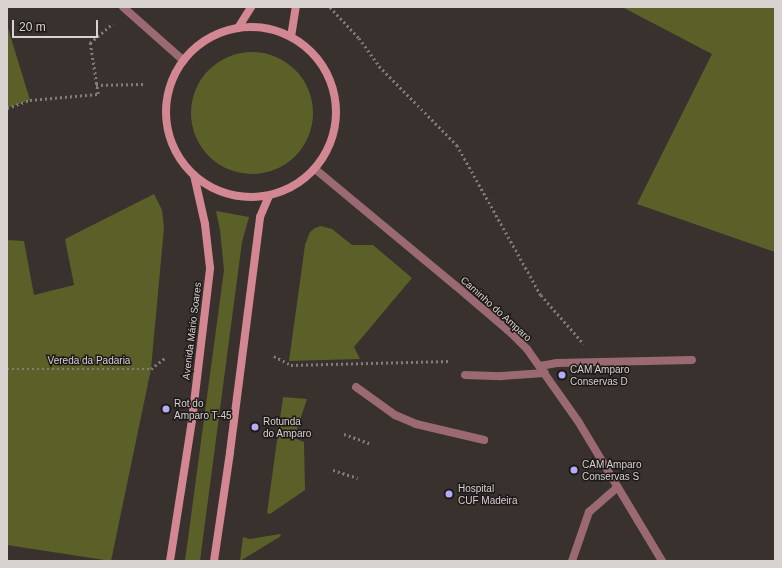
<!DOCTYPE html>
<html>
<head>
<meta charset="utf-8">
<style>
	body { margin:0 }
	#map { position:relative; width:782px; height:568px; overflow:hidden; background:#38312d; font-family:Arial,sans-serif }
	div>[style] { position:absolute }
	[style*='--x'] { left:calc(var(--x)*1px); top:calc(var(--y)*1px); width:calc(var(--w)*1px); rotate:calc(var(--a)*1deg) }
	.green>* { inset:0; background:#5b6029 }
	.round { border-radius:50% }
	.path>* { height:2.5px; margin-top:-1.25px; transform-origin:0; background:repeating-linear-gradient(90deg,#827c79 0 2px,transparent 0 5px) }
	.service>* { height:8px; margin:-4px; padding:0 4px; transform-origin:4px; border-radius:4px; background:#9a6971 }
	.tertiary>* { height:8px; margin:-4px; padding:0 4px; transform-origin:4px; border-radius:4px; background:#9a6971 }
	.secondary>* { height:8px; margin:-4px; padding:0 4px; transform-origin:4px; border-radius:4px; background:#d38793 }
	.secondary>.ring { margin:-4px; padding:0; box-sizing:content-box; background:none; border:8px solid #d38793; border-radius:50% }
	.dots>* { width:11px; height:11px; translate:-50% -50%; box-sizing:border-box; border:2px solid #1d1918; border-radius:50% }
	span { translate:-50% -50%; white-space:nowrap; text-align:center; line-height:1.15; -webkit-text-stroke:3px #1d1918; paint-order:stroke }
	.street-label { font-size:10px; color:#d8d3d1 }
	.poi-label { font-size:10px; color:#d8d3d1 }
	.left { translate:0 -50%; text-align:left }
	.frame { position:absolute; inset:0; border:8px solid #d8d3d1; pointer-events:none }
	.scale { position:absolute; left:12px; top:20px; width:86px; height:18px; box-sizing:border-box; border:2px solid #d8d3d1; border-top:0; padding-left:5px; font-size:12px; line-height:14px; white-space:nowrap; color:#d8d3d1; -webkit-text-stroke:3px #1d1918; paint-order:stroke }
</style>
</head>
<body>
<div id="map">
	<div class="green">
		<i style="clip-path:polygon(622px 7px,775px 7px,775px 252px,637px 204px,712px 54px)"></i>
		<i style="clip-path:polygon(7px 25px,30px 100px,7px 108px)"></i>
		<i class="round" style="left:191px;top:52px;width:122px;height:122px"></i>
		<i style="clip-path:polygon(154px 194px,162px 210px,164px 228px,151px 369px,111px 561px,7px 545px,7px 240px,24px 241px,34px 295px,74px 285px,65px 239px)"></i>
		<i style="clip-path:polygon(216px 211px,249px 217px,242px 242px,200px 561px,185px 561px,224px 270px,220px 230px)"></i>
		<i style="clip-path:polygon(321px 226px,332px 229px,352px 245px,373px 245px,412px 278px,354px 347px,360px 359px,289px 361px,305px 245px,310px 232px,315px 228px)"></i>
		<i style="clip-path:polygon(283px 397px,307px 399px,294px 438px,304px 442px,305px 490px,270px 514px,267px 513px)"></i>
		<i style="clip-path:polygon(280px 534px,281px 536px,240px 561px,243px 537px,250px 539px)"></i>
	</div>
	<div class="path">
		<i style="--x:330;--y:7;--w:42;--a:46.9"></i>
		<i style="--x:359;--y:38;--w:34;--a:54"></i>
		<i style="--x:379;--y:66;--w:111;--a:45.4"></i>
		<i style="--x:457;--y:145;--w:172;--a:60.8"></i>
		<i style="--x:541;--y:295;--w:65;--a:48.7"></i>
		<i style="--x:96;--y:85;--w:48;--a:-1.2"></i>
		<i style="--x:7;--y:108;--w:24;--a:-19"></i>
		<i style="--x:30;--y:100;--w:68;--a:-5"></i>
		<i style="--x:98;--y:94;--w:52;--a:-98.9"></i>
		<i style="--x:90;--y:43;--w:30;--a:-41"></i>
		<i style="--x:274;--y:356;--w:19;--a:28"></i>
		<i style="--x:291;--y:365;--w:160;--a:-1.4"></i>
		<i style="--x:7;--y:369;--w:144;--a:0"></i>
		<i style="--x:151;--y:369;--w:19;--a:-39"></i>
		<i style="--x:344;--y:434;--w:27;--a:20"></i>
		<i style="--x:333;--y:470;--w:26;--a:18"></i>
	</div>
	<div class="service">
		<i style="--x:540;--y:366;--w:17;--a:-10"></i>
		<i style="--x:557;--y:363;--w:135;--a:-1.3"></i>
		<i style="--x:465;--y:375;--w:36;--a:2"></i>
		<i style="--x:501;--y:376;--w:44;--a:-3.9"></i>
		<i style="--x:356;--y:387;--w:48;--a:35.7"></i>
		<i style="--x:395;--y:415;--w:23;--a:23"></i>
		<i style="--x:416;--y:424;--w:70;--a:13.2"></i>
		<i style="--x:572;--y:561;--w:52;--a:-70.9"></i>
		<i style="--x:589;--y:512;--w:38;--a:-41"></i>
	</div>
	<div class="tertiary">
		<i style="--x:123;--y:7;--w:81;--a:41.5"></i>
		<i style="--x:315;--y:169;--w:183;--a:39.7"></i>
		<i style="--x:456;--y:286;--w:72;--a:40.5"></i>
		<i style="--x:511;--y:333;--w:23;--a:45"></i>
		<i style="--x:527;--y:349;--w:88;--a:54.7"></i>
		<i style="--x:578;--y:421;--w:163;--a:59"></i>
	</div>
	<div class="secondary">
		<i class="ring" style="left:166px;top:27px;width:162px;height:162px"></i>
		<i style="--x:238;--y:28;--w:25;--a:-58"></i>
		<i style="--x:291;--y:37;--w:30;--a:-81"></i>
		<i style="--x:170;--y:561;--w:143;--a:-81.1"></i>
		<i style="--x:192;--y:420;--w:153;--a:-83.2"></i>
		<i style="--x:210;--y:268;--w:44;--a:-96.5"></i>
		<i style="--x:205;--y:224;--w:50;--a:-102.7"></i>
		<i style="--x:214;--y:561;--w:110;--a:-81.6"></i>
		<i style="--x:230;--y:452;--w:237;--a:-82.7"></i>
		<i style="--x:260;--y:217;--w:23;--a:-67"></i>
	</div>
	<div class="dots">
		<i style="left:562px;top:375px;background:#b3adf9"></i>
		<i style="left:166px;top:409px;background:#b3adf9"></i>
		<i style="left:255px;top:427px;background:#b3adf9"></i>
		<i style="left:574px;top:470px;background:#b3adf9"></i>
		<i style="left:449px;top:494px;background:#b3adf9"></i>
	</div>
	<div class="street-label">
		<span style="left:496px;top:309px;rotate:42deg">Caminho do Amparo</span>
		<span style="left:192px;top:331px;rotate:-83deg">Avenida Mário Soares</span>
		<span style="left:89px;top:361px">Vereda da Padaria</span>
	</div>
	<div class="poi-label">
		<span class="left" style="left:570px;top:375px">CAM Amparo<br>Conservas D</span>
		<span class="left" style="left:174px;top:409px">Rot do<br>Amparo T-45</span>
		<span class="left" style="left:263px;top:427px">Rotunda<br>do Amparo</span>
		<span class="left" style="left:582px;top:470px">CAM Amparo<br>Conservas S</span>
		<span class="left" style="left:458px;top:494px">Hospital<br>CUF Madeira</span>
	</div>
	<div class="frame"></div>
	<div class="scale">20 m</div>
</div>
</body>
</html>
